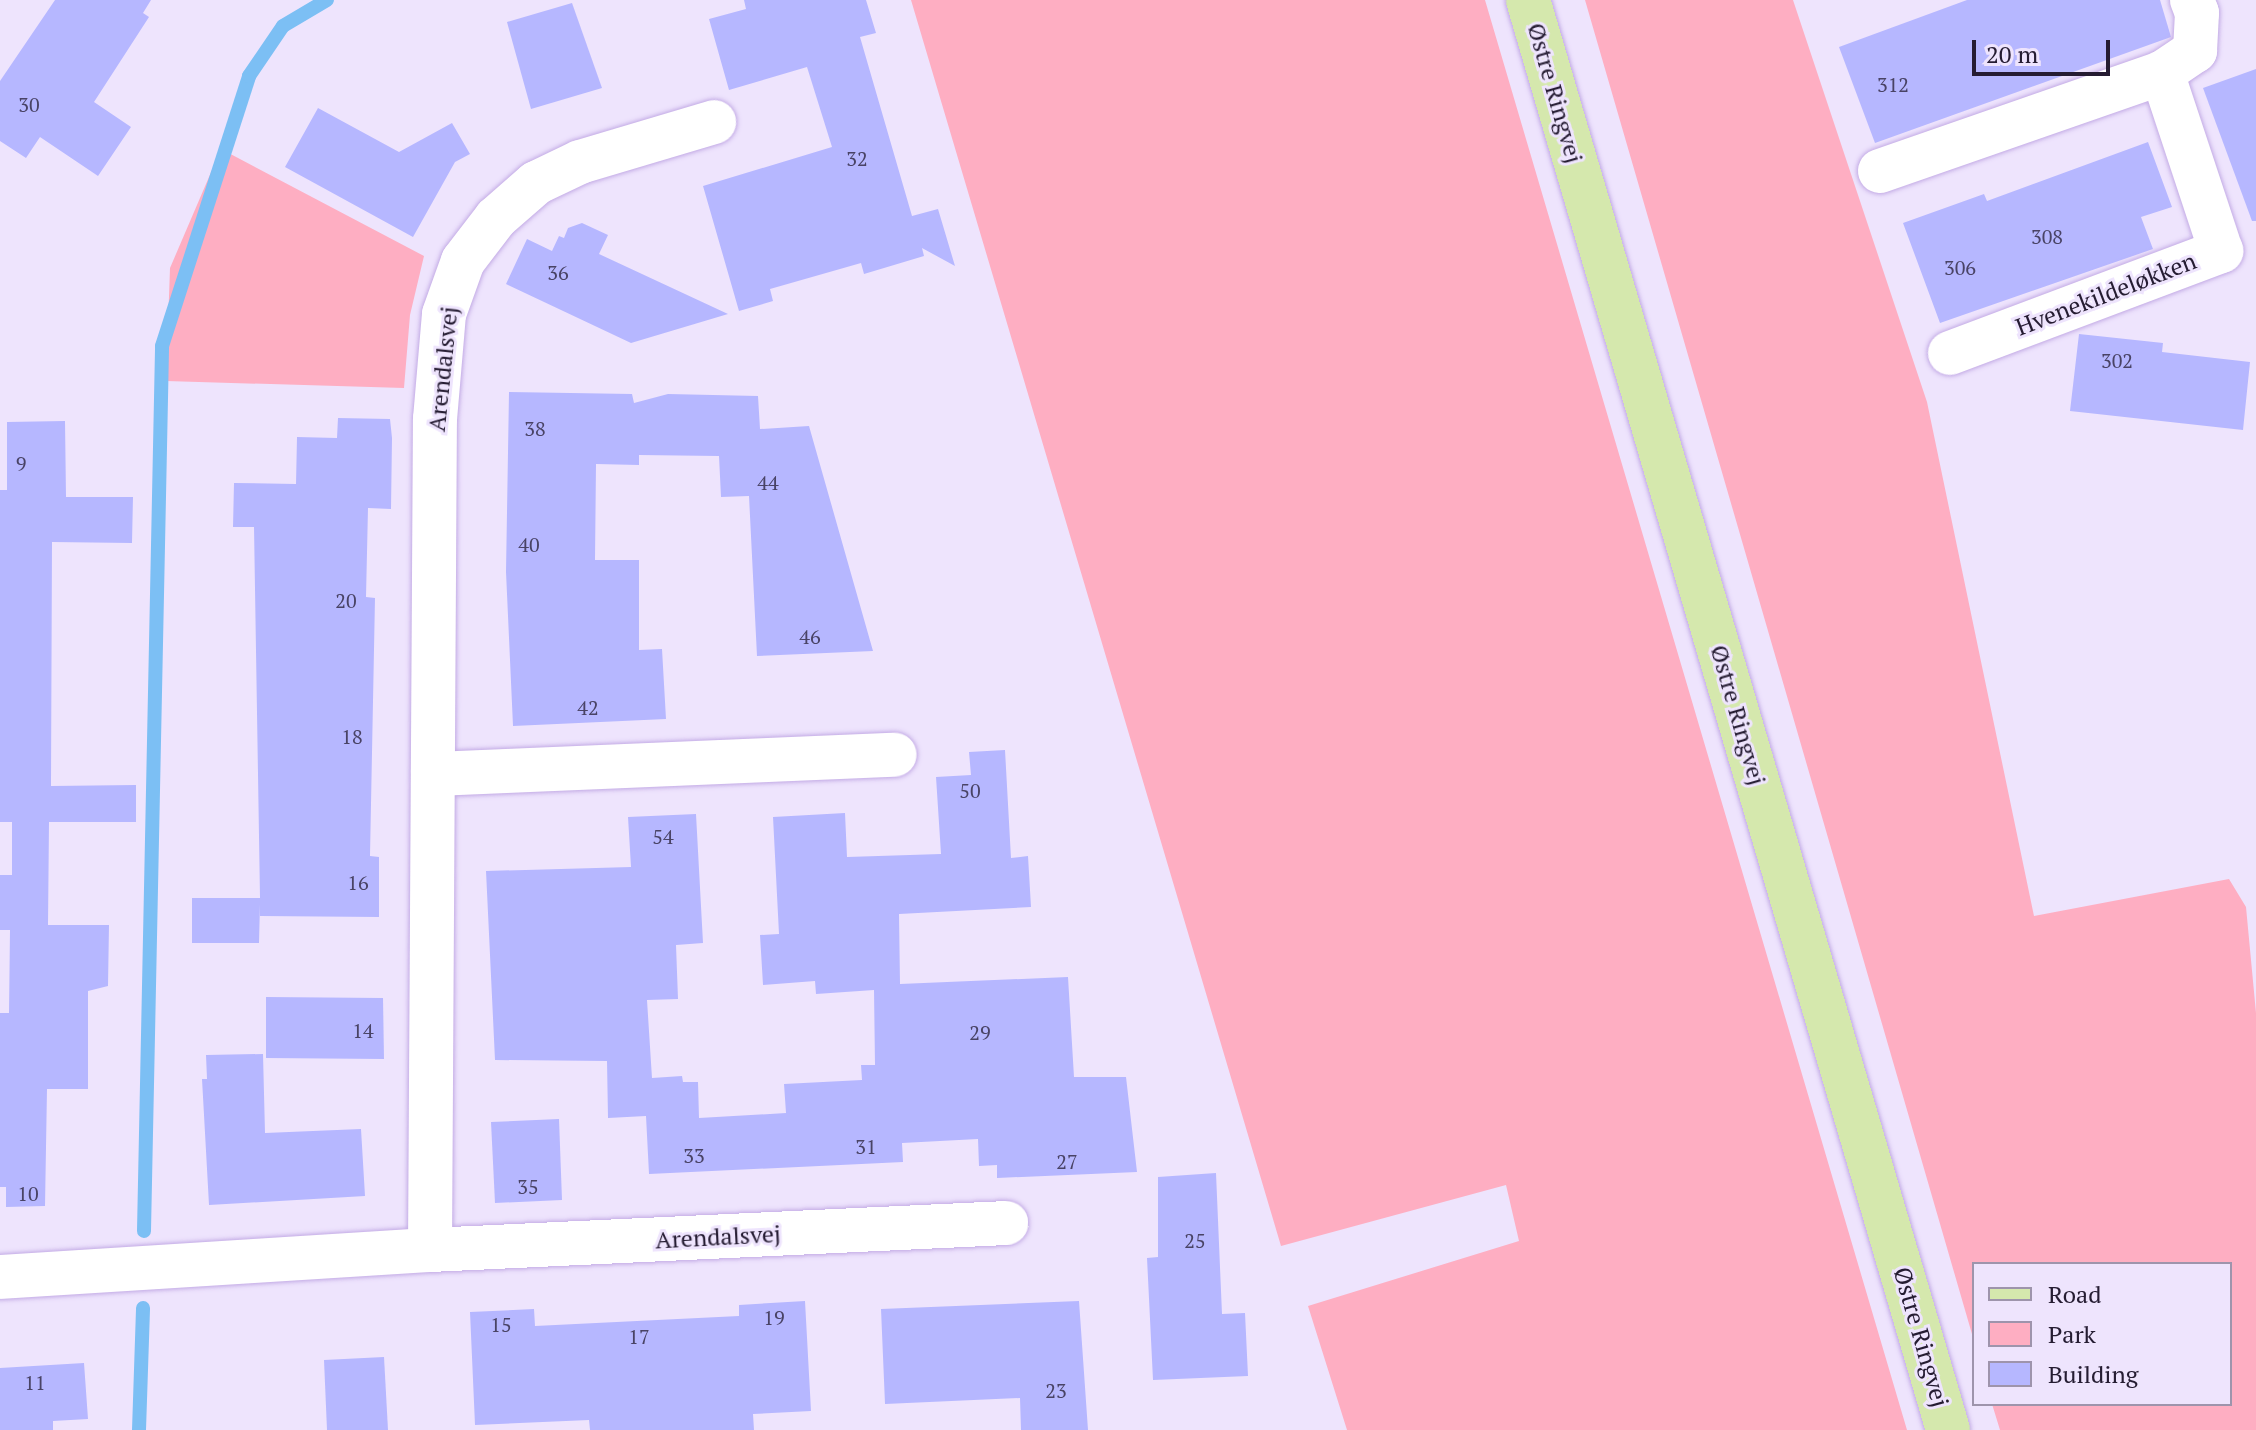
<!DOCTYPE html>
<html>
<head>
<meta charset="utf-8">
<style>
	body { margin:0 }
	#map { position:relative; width:2256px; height:1430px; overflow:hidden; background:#eee4fd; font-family:"PT Serif",serif }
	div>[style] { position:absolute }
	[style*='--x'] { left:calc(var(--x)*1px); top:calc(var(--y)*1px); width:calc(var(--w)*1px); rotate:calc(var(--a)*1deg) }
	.green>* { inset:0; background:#feaec2 }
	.stream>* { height:14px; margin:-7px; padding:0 7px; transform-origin:7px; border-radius:7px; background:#7cbff4 }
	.building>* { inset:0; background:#b6b7ff }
	.roads { filter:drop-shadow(0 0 2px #c3abe5) drop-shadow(0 0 2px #c3abe5) }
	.minor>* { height:44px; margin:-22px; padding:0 22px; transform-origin:22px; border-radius:22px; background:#fff }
	.major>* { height:44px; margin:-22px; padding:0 22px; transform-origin:22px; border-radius:22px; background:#d5e8ad }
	span { translate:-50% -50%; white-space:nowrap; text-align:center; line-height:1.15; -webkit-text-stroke:6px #eee4fd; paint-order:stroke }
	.number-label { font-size:20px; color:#494365 }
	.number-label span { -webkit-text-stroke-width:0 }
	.street-label { font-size:24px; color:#251c32 }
	.legend { position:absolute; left:1972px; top:1262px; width:260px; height:144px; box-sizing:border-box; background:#eee4fd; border:2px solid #9e94ac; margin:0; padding:10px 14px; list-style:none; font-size:24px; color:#251c32 }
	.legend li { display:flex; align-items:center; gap:16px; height:40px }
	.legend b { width:40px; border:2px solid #9e94ac }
	.scale { position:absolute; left:1972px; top:40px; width:138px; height:36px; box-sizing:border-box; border:4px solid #251c32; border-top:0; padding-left:10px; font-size:24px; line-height:28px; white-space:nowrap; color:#251c32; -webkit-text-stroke:6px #eee4fd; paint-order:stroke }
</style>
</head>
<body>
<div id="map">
	<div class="green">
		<i style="clip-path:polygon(911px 0,1485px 0,1907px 1430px,1347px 1430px,1308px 1306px,1519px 1241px,1506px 1185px,1281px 1246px)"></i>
		<i style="clip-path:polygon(1585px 0,1793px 0,1927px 402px,2034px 916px,2229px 879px,2246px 907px,2256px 1013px,2256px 1430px,2000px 1430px,1992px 1404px,2230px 1404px,2230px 1264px,1974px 1264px,1974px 1341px)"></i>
		<i style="clip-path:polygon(221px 149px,424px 256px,410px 315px,404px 388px,166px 381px,170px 268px)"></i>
	</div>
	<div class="stream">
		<i style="--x:144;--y:1231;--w:885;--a:-88.83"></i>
		<i style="--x:162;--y:346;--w:284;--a:-72.1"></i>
		<i style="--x:249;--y:76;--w:60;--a:-55.8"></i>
		<i style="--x:283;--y:26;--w:51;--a:-30.6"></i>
		<i style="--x:139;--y:1430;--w:122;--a:-88.1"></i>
	</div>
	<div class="building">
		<i style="clip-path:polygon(55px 0,151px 0,143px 13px,149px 17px,94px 102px,131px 127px,98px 176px,40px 137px,26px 158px,0 141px,0 81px)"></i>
		<i style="clip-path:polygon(744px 0,866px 0,876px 33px,860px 37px,912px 216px,938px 209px,955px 266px,922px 248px,924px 256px,864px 274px,861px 263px,770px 289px,773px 301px,739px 311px,703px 186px,832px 147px,807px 67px,729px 90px,709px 19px,746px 9px)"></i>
		<i style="clip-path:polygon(1967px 0,2160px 0,2171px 37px,1875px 143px,1839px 47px)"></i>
		<i style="clip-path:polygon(572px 3px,602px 88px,531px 109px,507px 22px)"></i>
		<i style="clip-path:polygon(2256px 69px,2256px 221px,2252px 221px,2203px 88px)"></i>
		<i style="clip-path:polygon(318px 108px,399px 152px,452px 123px,470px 154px,455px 162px,413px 237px,285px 167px)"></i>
		<i style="clip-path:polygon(2148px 142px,2172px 207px,2141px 217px,2153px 249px,1940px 323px,1903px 223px,1984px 194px,1987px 201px)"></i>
		<i style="clip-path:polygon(582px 223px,608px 235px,599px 254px,728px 314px,631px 343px,506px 284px,527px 239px,552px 251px,559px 236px,564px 238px,568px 228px)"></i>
		<i style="clip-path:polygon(2079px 334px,2163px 343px,2162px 352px,2250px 362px,2243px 430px,2070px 411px)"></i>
		<i style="clip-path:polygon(509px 392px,632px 394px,634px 403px,668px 394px,758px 396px,760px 429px,809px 426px,873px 651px,757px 656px,749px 496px,721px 497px,719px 456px,639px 455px,639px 465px,596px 464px,595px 560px,639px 560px,639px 650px,662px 649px,666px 719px,513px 726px,506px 572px)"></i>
		<i style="clip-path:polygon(338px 418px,390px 419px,392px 438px,391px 509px,368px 508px,366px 597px,375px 598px,370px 856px,379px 857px,379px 917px,260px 916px,260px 904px,259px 943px,192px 943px,192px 898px,260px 898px,254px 527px,233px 527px,234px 483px,296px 484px,297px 437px,337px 438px)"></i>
		<i style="clip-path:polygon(65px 421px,66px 497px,133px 497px,132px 543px,52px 542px,51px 786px,136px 785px,136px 822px,49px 822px,48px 925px,109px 925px,108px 986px,88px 991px,88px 1089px,47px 1089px,45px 1206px,6px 1207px,6px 1187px,0 1187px,0 1013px,9px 1013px,10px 930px,0 930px,0 875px,12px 875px,12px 822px,0 822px,0 490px,7px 490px,7px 422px)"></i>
		<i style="clip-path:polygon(1005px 750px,1011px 858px,1028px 856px,1031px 907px,899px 914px,900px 984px,1068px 977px,1074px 1077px,1126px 1077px,1137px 1172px,997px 1178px,997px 1165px,979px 1166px,978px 1139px,902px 1143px,903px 1162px,649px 1174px,646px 1116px,608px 1118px,607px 1061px,495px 1060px,486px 871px,631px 867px,628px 817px,696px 814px,703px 943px,676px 945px,678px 999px,647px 1000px,652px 1078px,682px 1076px,683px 1082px,698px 1082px,699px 1118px,786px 1113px,784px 1084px,862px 1080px,861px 1065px,875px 1065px,874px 990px,816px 994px,815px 981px,763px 985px,760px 935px,779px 934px,773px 817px,845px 813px,847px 857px,941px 854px,936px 777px,971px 775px,969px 752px)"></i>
		<i style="clip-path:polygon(266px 997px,383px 998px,384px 1059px,266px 1058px)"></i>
		<i style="clip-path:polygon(263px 1054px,265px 1133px,361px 1129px,365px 1196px,209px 1205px,202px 1079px,207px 1079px,206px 1055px)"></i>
		<i style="clip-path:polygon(559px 1119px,562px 1200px,495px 1203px,491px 1122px)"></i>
		<i style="clip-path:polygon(1216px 1173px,1222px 1314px,1245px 1313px,1248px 1376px,1153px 1380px,1147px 1258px,1158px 1257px,1158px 1177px)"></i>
		<i style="clip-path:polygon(805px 1301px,811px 1411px,753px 1414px,754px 1430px,590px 1430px,589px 1420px,475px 1425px,470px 1312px,534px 1309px,535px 1326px,739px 1316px,739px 1305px)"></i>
		<i style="clip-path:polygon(1079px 1301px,1088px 1430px,1021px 1430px,1020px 1398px,885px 1404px,881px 1309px)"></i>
		<i style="clip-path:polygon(384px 1357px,388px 1430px,327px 1430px,324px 1360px)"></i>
		<i style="clip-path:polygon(84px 1363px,88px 1419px,53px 1421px,53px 1430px,0 1430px,0 1368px)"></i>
	</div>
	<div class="roads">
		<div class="minor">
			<i style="--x:1880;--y:171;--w:299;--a:-19.2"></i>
			<i style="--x:2162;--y:73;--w:40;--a:-34"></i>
			<i style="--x:2195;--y:51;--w:38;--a:-87"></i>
			<i style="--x:2197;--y:13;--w:14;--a:-111"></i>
			<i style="--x:1950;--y:353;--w:290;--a:-20.6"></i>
			<i style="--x:2221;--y:251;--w:188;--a:-108.3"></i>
			<i style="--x:433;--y:774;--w:462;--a:-2.4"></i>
			<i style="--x:430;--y:1250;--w:831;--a:-89.66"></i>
			<i style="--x:435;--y:419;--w:105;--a:-85.1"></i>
			<i style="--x:444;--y:314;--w:56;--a:-70.3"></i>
			<i style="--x:463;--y:261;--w:54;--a:-52.5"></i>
			<i style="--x:496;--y:218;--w:53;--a:-41.2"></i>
			<i style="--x:536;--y:183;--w:49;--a:-25.5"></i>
			<i style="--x:580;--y:162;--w:140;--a:-16.6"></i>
			<i style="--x:0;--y:1277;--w:431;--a:-3.6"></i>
			<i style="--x:430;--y:1250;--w:577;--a:-2.68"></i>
		</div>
		<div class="major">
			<i style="--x:1528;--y:0;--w:1490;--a:73.63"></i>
		</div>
	</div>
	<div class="number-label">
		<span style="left:1893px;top:84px">312</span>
		<span style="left:29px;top:104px">30</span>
		<span style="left:857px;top:158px">32</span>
		<span style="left:2047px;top:236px">308</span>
		<span style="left:1960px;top:267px">306</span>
		<span style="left:558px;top:272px">36</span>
		<span style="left:2117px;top:360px">302</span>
		<span style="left:535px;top:428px">38</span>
		<span style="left:21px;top:463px">9</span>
		<span style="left:768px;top:482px">44</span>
		<span style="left:529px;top:544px">40</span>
		<span style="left:346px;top:600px">20</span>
		<span style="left:810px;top:636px">46</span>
		<span style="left:588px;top:707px">42</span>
		<span style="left:352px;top:736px">18</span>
		<span style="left:970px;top:790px">50</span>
		<span style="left:663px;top:836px">54</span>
		<span style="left:358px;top:882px">16</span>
		<span style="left:363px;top:1030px">14</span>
		<span style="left:980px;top:1032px">29</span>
		<span style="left:866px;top:1146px">31</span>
		<span style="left:694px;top:1155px">33</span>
		<span style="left:1067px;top:1161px">27</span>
		<span style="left:528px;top:1186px">35</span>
		<span style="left:28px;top:1193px">10</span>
		<span style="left:1195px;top:1240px">25</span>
		<span style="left:774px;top:1317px">19</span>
		<span style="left:501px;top:1324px">15</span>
		<span style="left:639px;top:1336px">17</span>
		<span style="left:35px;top:1382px">11</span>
		<span style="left:1056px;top:1390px">23</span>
	</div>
	<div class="street-label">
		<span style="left:1555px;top:93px;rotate:74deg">Østre Ringvej</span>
		<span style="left:2106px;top:294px;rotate:-21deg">Hvenekildeløkken</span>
		<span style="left:443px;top:369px;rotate:-84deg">Arendalsvej</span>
		<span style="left:1738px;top:715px;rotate:74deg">Østre Ringvej</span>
		<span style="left:718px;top:1237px;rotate:-3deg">Arendalsvej</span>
		<span style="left:1921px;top:1337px;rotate:74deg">Østre Ringvej</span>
	</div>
	<ul class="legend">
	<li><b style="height:10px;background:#d5e8ad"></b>Road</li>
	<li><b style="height:22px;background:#feaec2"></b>Park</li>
	<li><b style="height:22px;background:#b6b7ff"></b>Building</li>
	</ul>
	<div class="scale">20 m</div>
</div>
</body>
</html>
